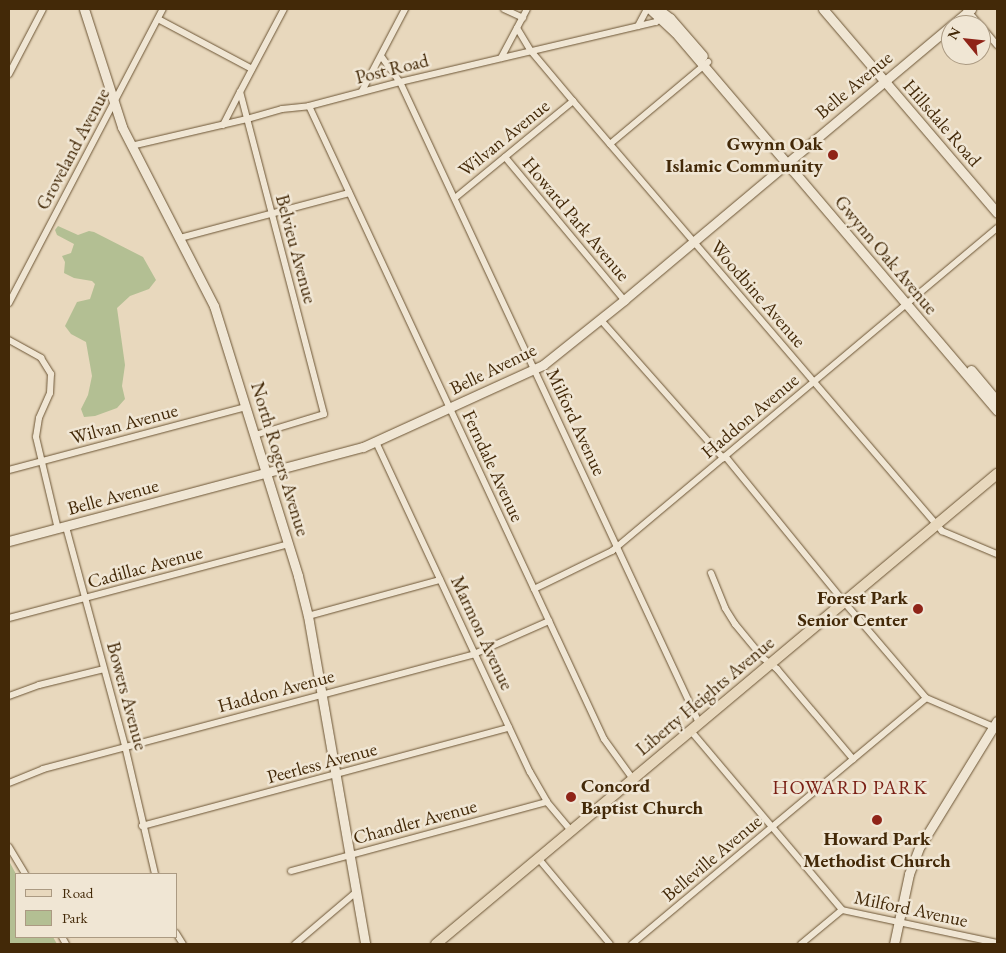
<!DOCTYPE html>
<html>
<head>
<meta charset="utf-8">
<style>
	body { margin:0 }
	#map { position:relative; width:1006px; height:953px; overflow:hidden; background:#e8d8bd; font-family:"EB Garamond",serif }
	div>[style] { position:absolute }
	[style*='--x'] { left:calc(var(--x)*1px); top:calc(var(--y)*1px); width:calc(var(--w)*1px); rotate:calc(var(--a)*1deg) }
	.green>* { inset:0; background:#b3bf93 }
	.roads { filter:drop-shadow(0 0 1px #6c5535) drop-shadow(0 0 1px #6c5535) }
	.street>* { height:6px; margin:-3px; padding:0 3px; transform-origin:3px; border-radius:3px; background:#f0e6d4 }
	.secondary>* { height:9px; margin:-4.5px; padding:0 4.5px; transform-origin:4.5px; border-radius:4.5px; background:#f0e6d4 }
	.primary>* { height:10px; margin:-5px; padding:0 5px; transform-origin:5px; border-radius:5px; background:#e8d8bd }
	.dots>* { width:14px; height:14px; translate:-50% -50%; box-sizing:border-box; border:2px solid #f0e6d4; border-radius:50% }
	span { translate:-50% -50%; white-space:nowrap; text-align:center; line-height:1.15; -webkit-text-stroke:5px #f0e6d4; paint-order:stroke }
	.street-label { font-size:19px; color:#432908 }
	.poi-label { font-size:19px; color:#432908; font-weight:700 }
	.right { translate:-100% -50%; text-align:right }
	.left { translate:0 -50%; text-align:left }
	.neighbourhood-label { font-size:20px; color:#7a1f14; letter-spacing:1px }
	.frame { position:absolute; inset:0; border:10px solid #432908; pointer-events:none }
	.legend { position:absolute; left:15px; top:873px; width:162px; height:65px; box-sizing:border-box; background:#f0e6d4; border:1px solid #ab9a82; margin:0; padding:6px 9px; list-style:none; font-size:15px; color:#432908 }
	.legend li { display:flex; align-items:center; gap:10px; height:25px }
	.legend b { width:25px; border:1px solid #ab9a82 }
	.north { position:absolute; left:941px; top:15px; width:50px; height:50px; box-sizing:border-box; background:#f0e6d4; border:1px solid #ab9a82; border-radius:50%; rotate:298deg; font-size:14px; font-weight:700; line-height:20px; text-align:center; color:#432908 }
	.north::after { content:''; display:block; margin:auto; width:18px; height:22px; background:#8f2418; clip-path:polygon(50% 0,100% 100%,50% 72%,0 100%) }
</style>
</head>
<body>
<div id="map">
	<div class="green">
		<i style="clip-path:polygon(58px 226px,78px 235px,89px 231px,94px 232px,143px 257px,156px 280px,149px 289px,130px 296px,117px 308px,125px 365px,122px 386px,125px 399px,117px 408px,95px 416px,84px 417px,81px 409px,88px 395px,92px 376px,86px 342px,71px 334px,65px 326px,77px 302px,90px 299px,95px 284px,92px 281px,74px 278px,64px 273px,65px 262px,62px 256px,71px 253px,74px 244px,57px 235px,55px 230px)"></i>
		<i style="clip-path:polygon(9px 861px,16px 874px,16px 937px,53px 937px,57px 944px,9px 944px)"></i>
	</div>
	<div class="roads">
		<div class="street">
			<i style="--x:504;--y:9;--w:21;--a:25"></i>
			<i style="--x:966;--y:9;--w:21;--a:49"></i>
			<i style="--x:158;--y:19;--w:106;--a:28"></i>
			<i style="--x:638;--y:26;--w:19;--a:-62"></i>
			<i style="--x:981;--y:26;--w:25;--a:50"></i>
			<i style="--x:517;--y:28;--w:27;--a:59"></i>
			<i style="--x:531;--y:51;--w:65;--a:50"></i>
			<i style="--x:573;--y:101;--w:567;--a:49.37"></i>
			<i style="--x:942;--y:531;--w:60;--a:22.7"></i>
			<i style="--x:381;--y:56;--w:32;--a:54"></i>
			<i style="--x:400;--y:82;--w:707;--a:64.99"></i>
			<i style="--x:501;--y:58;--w:55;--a:-62"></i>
			<i style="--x:9;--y:74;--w:73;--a:-62.4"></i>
			<i style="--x:362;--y:91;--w:93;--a:-62.3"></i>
			<i style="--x:309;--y:106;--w:698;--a:65.01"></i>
			<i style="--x:604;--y:739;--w:49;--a:54.1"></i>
			<i style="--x:223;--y:125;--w:37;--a:-63"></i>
			<i style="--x:610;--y:144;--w:128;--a:-39.9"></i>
			<i style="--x:131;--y:146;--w:119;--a:-13.1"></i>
			<i style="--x:247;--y:119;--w:36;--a:-16"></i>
			<i style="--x:282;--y:109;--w:27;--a:-6"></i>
			<i style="--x:309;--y:106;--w:94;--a:-14.8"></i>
			<i style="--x:400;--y:82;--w:263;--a:-13.2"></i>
			<i style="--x:656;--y:22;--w:5;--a:-53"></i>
			<i style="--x:505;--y:157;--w:186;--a:50.2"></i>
			<i style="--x:455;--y:198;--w:153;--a:-39.4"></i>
			<i style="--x:180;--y:238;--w:175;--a:-14.9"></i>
			<i style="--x:9;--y:303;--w:332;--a:-62.4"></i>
			<i style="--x:600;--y:319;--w:186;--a:48.5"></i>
			<i style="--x:9;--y:340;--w:37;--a:29"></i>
			<i style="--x:41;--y:358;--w:19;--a:58"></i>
			<i style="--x:51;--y:374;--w:19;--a:93"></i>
			<i style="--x:50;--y:393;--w:27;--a:114"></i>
			<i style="--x:39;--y:418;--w:19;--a:99"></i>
			<i style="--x:36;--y:437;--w:95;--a:76.6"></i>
			<i style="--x:255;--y:435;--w:72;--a:-16.9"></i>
			<i style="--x:324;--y:414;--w:333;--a:-104.6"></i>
			<i style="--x:240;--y:92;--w:94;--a:-62.1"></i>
			<i style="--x:376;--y:442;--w:364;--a:65"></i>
			<i style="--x:530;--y:772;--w:34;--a:60"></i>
			<i style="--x:547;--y:802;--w:38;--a:50"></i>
			<i style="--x:725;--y:456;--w:188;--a:50.8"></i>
			<i style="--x:844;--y:602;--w:126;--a:49.5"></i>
			<i style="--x:926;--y:698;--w:76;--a:23.2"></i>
			<i style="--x:9;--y:470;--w:245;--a:-14.9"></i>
			<i style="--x:66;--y:527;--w:227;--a:74.9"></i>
			<i style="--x:125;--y:746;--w:131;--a:76.8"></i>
			<i style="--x:711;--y:573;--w:38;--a:68"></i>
			<i style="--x:725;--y:608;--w:19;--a:58"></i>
			<i style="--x:735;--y:624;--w:44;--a:50.5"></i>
			<i style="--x:763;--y:658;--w:18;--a:38"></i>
			<i style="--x:777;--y:669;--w:118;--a:49.8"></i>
			<i style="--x:534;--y:589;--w:87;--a:-26"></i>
			<i style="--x:612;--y:551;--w:503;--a:-40"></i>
			<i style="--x:308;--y:616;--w:137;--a:-15.3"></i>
			<i style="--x:9;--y:618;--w:290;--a:-14.8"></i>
			<i style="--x:9;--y:696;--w:32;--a:-20"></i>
			<i style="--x:39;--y:685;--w:67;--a:-13.8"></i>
			<i style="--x:691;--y:731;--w:234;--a:49.8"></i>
			<i style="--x:842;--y:910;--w:158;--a:12"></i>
			<i style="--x:9;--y:783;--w:37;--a:-22"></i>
			<i style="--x:43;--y:769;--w:446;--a:-14.9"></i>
			<i style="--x:474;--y:654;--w:82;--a:-23.7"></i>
			<i style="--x:142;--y:826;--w:380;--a:-15"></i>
			<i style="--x:9;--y:847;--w:31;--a:59"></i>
			<i style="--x:538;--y:858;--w:112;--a:50.1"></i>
			<i style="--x:291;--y:871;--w:265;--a:-15.1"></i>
			<i style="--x:176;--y:933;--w:13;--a:58"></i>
			<i style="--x:62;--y:937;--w:8;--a:60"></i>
			<i style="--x:295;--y:944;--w:80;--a:-40.4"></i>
			<i style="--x:632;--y:944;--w:383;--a:-39.9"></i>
			<i style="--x:801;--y:944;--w:53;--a:-39.7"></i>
		</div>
		<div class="secondary">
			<i style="--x:84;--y:9;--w:124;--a:72.1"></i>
			<i style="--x:122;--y:127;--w:201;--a:62.8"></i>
			<i style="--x:214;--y:306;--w:283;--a:72.7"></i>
			<i style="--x:298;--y:576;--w:41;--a:76"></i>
			<i style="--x:308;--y:616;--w:333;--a:80.1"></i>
			<i style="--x:650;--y:9;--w:34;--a:43"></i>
			<i style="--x:675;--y:32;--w:497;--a:49.6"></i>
			<i style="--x:658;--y:9;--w:15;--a:37"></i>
			<i style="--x:670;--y:18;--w:50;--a:49"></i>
			<i style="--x:823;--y:9;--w:268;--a:49.5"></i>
			<i style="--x:952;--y:25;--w:25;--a:-40"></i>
			<i style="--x:971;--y:370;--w:40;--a:50"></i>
			<i style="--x:9;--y:541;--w:366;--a:-14.9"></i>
			<i style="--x:363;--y:447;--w:198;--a:-24.5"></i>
			<i style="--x:543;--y:365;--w:104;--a:-38.7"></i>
			<i style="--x:624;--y:300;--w:427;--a:-40"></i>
			<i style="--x:894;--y:944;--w:72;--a:-77.9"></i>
			<i style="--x:909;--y:874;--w:30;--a:-69"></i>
			<i style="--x:920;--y:846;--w:147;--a:-58.4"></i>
		</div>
		<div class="primary">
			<i style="--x:436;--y:944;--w:732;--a:-39.96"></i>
		</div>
	</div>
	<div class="dots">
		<i style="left:833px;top:155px;background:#8f2418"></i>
		<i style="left:918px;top:609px;background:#8f2418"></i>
		<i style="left:571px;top:797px;background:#8f2418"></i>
		<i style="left:877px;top:820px;background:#8f2418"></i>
	</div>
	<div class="street-label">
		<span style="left:392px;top:69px;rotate:-14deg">Post Road</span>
		<span style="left:854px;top:85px;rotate:-40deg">Belle Avenue</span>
		<span style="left:942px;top:123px;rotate:49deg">Hillsdale Road</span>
		<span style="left:504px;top:138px;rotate:-39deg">Wilvan Avenue</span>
		<span style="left:73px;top:149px;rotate:-62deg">Groveland Avenue</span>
		<span style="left:576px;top:219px;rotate:50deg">Howard Park Avenue</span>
		<span style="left:296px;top:249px;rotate:75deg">Belvieu Avenue</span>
		<span style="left:886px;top:255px;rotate:50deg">Gwynn Oak Avenue</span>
		<span style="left:758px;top:294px;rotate:49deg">Woodbine Avenue</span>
		<span style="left:493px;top:369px;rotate:-26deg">Belle Avenue</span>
		<span style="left:750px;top:416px;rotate:-40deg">Haddon Avenue</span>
		<span style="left:576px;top:422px;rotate:65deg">Milford Avenue</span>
		<span style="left:124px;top:424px;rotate:-15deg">Wilvan Avenue</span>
		<span style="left:280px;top:459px;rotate:73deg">North Rogers Avenue</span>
		<span style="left:493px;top:466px;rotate:65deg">Ferndale Avenue</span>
		<span style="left:113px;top:497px;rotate:-15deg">Belle Avenue</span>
		<span style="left:145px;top:567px;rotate:-15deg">Cadillac Avenue</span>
		<span style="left:482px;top:633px;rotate:65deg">Marmon Avenue</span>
		<span style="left:276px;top:691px;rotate:-15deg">Haddon Avenue</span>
		<span style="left:127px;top:696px;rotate:75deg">Bowers Avenue</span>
		<span style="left:705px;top:696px;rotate:-40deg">Liberty Heights Avenue</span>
		<span style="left:322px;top:763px;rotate:-15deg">Peerless Avenue</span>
		<span style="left:415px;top:822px;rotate:-15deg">Chandler Avenue</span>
		<span style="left:712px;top:858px;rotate:-40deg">Belleville Avenue</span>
		<span style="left:911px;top:909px;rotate:12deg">Milford Avenue</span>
	</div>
	<div class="poi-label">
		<span class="right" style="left:823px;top:155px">Gwynn Oak<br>Islamic Community</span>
		<span class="right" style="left:908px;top:609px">Forest Park<br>Senior Center</span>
		<span class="left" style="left:581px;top:797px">Concord<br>Baptist Church</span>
		<span style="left:877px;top:850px">Howard Park<br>Methodist Church</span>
	</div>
	<div class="neighbourhood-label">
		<span style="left:850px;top:787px">HOWARD PARK</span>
	</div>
	<div class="frame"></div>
	<ul class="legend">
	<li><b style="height:6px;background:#e8d8bd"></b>Road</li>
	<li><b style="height:14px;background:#b3bf93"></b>Park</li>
	</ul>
	<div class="north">N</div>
</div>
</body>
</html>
